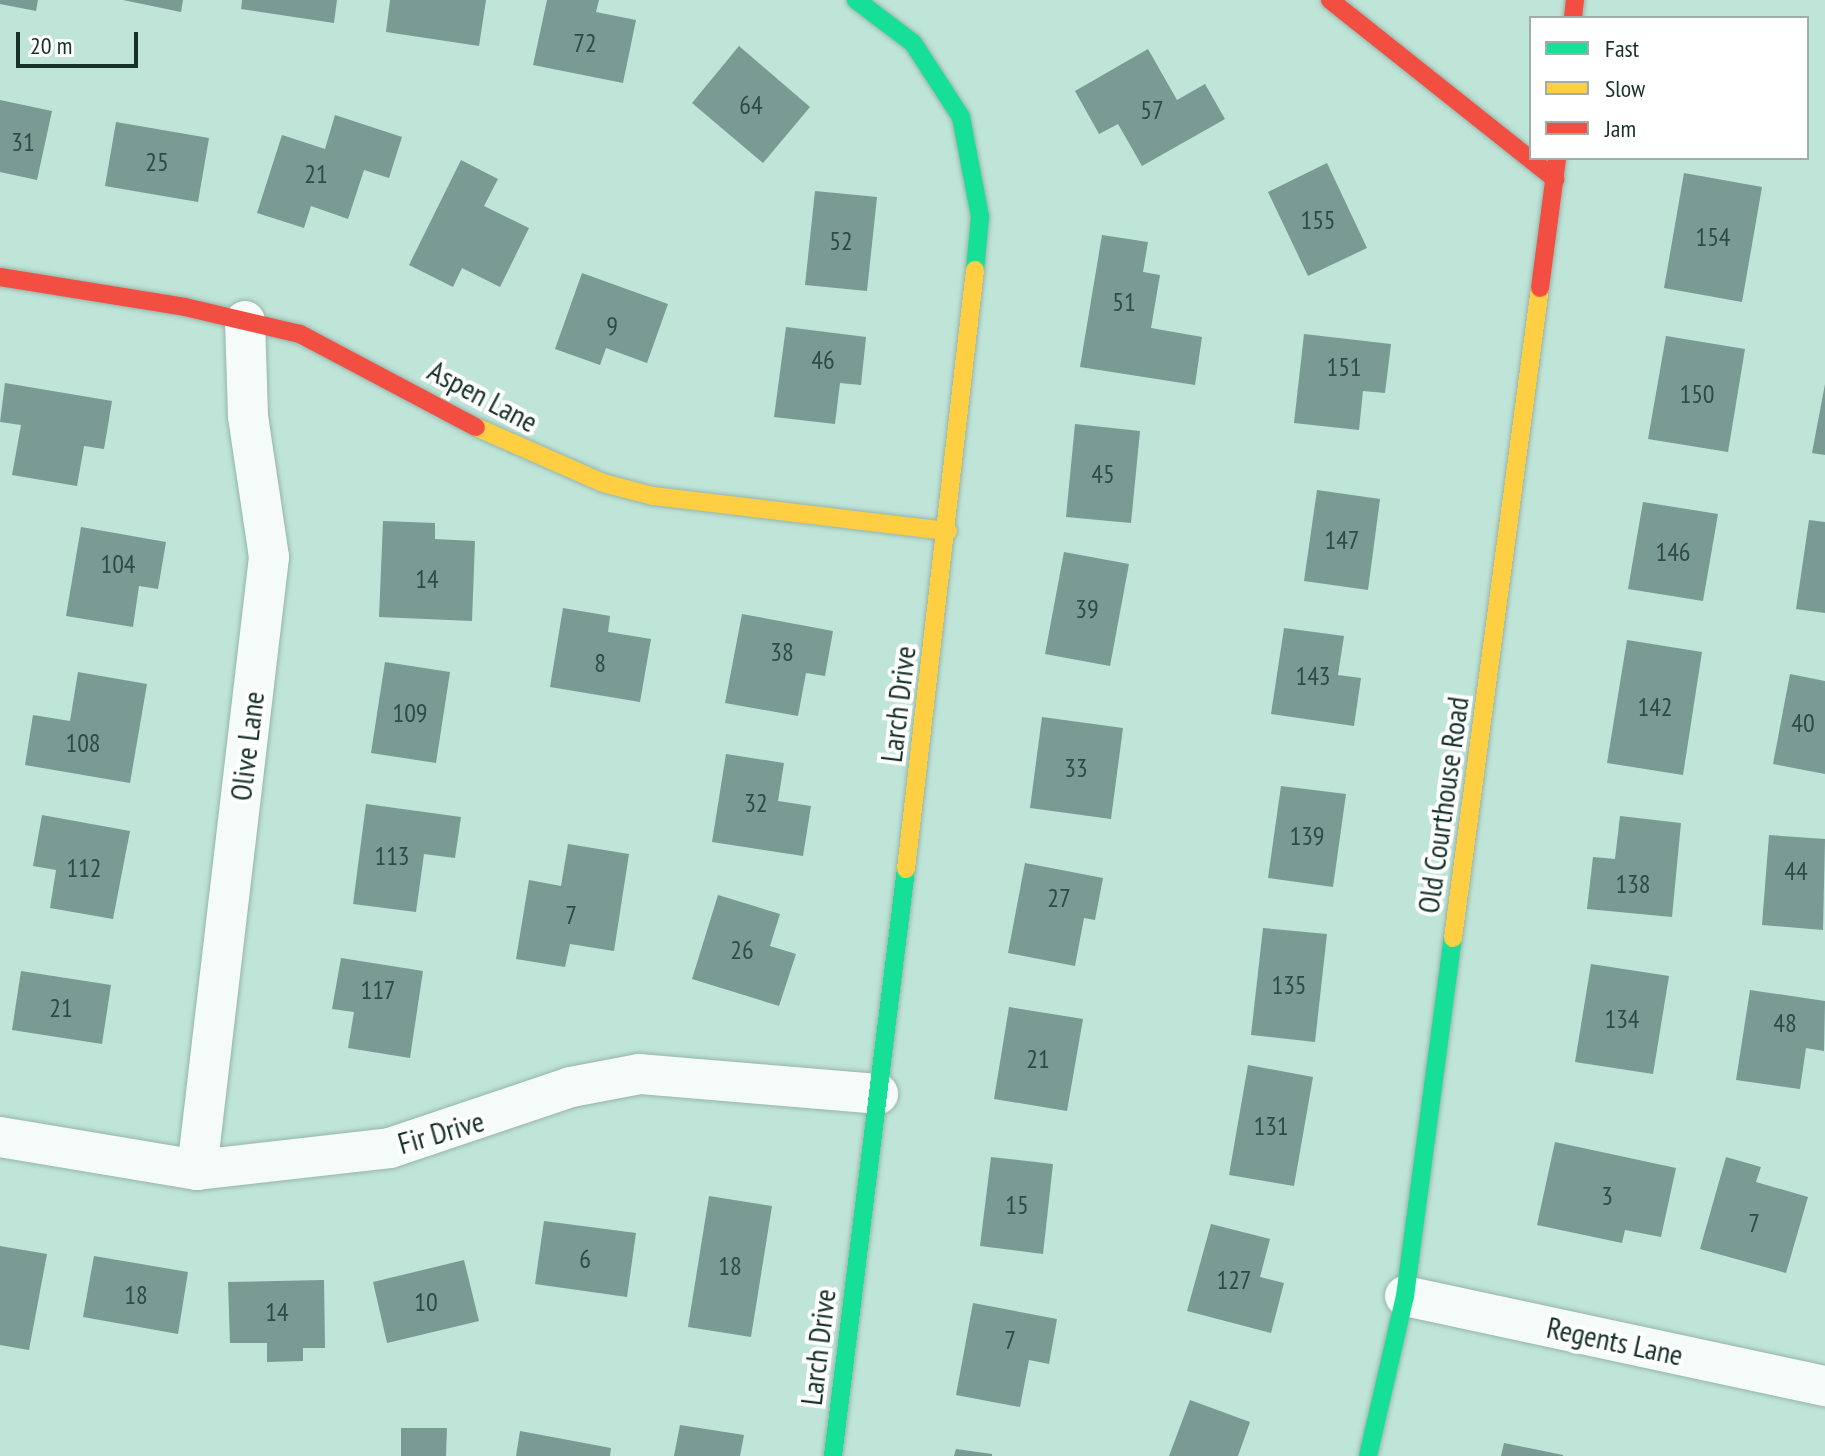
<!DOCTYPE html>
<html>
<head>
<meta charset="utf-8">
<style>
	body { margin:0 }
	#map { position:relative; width:1825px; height:1456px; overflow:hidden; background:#bfe4d8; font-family:"PT Sans Narrow",sans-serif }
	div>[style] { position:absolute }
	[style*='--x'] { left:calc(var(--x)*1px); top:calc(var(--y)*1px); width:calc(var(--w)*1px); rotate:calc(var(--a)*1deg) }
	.building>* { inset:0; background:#7a9a94 }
	.roads { filter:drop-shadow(0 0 2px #96b4aa) drop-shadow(0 0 2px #96b4aa) }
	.street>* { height:40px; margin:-20px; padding:0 20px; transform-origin:20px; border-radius:20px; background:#f5fbf9 }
	.fast>* { height:18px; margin:-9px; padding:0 9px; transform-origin:9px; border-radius:9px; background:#16e098 }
	.slow>* { height:18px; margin:-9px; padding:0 9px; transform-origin:9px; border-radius:9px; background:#ffcf43 }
	.jam>* { height:18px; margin:-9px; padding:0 9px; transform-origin:9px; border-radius:9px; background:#f24e42 }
	span { translate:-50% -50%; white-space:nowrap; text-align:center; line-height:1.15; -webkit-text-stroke:8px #fff; paint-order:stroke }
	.number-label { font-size:26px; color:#2e4b44 }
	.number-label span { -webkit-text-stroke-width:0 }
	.street-label { font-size:30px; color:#153129 }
	.legend { position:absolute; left:1529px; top:16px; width:280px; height:144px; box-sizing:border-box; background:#fff; border:2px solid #a1ada9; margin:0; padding:10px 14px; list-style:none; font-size:24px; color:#153129 }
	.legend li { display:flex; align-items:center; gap:16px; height:40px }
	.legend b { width:40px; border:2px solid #a1ada9 }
	.scale { position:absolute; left:16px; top:32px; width:122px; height:36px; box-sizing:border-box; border:4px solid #153129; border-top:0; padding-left:10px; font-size:24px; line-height:28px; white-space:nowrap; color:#153129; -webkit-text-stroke:6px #fff; paint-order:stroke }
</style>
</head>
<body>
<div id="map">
	<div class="building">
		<i style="clip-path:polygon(0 0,38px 0,36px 11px,0 4px)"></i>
		<i style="clip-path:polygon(123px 0,183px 0,181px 12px)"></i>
		<i style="clip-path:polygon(242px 0,337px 0,334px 23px,241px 9px)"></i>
		<i style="clip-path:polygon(390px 0,486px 0,479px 46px,386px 32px)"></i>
		<i style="clip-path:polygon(547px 0,599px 0,596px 12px,636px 20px,623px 83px,533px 65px)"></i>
		<i style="clip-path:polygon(739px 46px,810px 107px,763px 163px,692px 103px)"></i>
		<i style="clip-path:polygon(1148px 49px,1177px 100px,1205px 84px,1225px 119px,1142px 166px,1118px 124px,1099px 134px,1075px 91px)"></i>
		<i style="clip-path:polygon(0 100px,52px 111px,37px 180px,0 172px)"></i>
		<i style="clip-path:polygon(335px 115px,402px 137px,389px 178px,364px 170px,348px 219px,311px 206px,304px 228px,257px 213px,282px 135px,325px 149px)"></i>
		<i style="clip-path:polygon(116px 122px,209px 138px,198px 202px,105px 186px)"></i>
		<i style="clip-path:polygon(461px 160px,498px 179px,484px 206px,529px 228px,500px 287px,462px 268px,453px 287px,409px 265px)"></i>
		<i style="clip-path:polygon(1327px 163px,1367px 248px,1308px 276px,1268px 192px)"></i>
		<i style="clip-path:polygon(1684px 173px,1762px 187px,1742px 302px,1664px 288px)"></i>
		<i style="clip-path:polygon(815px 191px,877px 197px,867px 291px,805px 285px)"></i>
		<i style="clip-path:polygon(1102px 235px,1148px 242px,1143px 272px,1160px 275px,1151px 328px,1202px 337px,1195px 385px,1080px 367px)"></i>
		<i style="clip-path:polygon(582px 273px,668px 304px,647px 363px,606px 348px,600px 365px,555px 349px)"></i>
		<i style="clip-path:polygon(786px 327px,866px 337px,861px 385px,840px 383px,835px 424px,774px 417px)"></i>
		<i style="clip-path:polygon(1304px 334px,1391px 344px,1385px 393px,1363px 391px,1359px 430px,1294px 423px)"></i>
		<i style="clip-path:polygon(1666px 336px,1745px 349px,1728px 452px,1648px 439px)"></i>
		<i style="clip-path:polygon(5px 383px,112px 401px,104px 449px,84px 446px,77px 486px,12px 475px,21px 425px,0 422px)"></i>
		<i style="clip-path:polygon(1825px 384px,1825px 455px,1812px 453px)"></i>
		<i style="clip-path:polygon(1075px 424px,1140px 431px,1131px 523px,1066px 517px)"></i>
		<i style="clip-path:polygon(1317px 490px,1380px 499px,1368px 590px,1304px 581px)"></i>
		<i style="clip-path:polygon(1643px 502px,1718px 514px,1703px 601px,1628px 589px)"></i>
		<i style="clip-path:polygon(1809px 520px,1825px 522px,1825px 613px,1796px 609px)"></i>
		<i style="clip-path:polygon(383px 521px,435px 523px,435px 539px,475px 541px,472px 621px,379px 617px)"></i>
		<i style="clip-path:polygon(81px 527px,166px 542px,158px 589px,139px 586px,133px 627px,66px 616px)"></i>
		<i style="clip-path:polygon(1064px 552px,1129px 564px,1110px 666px,1045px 654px)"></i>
		<i style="clip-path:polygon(563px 608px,610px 616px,608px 632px,651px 639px,640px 702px,550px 687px)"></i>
		<i style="clip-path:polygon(742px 614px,833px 631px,825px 676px,806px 673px,798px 716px,725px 703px)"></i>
		<i style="clip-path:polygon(1284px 628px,1344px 636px,1338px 675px,1361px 678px,1354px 726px,1271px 714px)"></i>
		<i style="clip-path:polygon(1627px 640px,1702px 652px,1683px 775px,1607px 763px)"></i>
		<i style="clip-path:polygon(385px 662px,450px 672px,436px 763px,371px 753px)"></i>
		<i style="clip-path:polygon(78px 672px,147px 684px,130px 783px,25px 765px,33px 715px,70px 721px)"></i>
		<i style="clip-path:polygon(1790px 674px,1825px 681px,1825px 774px,1773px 764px)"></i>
		<i style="clip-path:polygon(1042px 717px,1123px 728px,1111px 819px,1030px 808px)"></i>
		<i style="clip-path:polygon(726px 754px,784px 763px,778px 801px,811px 806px,803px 856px,712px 842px)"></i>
		<i style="clip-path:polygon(1281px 786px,1346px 794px,1333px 887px,1268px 878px)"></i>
		<i style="clip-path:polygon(366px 804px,461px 817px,455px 858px,424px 854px,416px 912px,353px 904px)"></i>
		<i style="clip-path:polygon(42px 815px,130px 831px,113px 919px,50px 908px,56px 870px,33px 866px)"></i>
		<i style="clip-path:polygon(1620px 816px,1681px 823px,1672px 917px,1587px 909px,1593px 857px,1615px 859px)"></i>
		<i style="clip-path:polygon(1769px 835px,1825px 839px,1823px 930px,1762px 925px)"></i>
		<i style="clip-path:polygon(568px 844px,629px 854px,614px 951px,570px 944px,565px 967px,516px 959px,529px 880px,561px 886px)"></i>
		<i style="clip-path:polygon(1025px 863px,1103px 878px,1095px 920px,1084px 918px,1075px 966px,1008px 953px)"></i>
		<i style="clip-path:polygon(718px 895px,780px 914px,770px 946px,796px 954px,779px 1006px,692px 979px)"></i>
		<i style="clip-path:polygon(1263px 928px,1327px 934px,1315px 1042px,1251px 1035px)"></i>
		<i style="clip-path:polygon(341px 958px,423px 971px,410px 1058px,348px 1048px,354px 1012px,332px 1009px)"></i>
		<i style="clip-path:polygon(1591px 964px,1669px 976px,1653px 1074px,1575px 1062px)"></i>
		<i style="clip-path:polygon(21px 971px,111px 985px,102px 1044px,12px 1030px)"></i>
		<i style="clip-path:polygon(1750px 990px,1825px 1001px,1824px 1051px,1806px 1048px,1800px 1089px,1736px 1080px)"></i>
		<i style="clip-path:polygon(1009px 1007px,1083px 1019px,1067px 1111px,994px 1099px)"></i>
		<i style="clip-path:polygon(1248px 1065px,1313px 1077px,1294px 1186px,1229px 1175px)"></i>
		<i style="clip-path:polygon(1555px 1142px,1676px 1168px,1661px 1237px,1625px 1230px,1622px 1243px,1537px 1225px)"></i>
		<i style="clip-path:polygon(991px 1157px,1053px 1164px,1043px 1254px,980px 1246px)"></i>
		<i style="clip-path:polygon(1726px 1157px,1761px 1167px,1756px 1182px,1808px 1197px,1786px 1273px,1700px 1249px)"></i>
		<i style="clip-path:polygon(709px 1196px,772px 1206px,751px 1337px,688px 1327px)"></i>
		<i style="clip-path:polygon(544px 1221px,636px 1233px,627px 1297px,535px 1284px)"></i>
		<i style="clip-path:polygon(1211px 1224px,1270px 1239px,1260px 1277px,1284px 1283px,1271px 1333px,1187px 1311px)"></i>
		<i style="clip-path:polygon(0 1246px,47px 1254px,29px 1350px,0 1345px)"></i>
		<i style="clip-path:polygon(94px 1256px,188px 1272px,178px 1334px,83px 1317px)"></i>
		<i style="clip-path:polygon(464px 1260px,479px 1321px,387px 1343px,373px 1282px)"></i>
		<i style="clip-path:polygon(324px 1280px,325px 1348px,303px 1348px,303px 1361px,267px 1362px,267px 1343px,230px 1343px,228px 1282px)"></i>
		<i style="clip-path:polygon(973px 1303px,1057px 1319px,1049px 1364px,1029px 1360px,1020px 1407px,956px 1395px)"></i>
		<i style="clip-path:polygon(1190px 1400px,1250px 1422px,1238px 1456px,1169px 1456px)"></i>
		<i style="clip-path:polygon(680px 1425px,744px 1435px,740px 1456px,674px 1456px)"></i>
		<i style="clip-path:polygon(401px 1428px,447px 1428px,446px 1456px,401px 1456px)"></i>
		<i style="clip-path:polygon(520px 1431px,611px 1448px,610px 1456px,516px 1456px)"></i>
		<i style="clip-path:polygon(1504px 1443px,1563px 1455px,1563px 1456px,1501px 1456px)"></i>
		<i style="clip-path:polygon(956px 1449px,992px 1454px,992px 1456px,954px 1456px)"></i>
	</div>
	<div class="roads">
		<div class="street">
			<i style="--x:0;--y:1137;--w:200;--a:9.5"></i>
			<i style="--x:197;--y:1170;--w:194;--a:-6.5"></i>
			<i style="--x:390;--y:1148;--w:191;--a:-18.6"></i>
			<i style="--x:571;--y:1087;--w:70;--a:-10.7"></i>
			<i style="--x:640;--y:1074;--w:239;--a:4.8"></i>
			<i style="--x:197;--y:1170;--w:617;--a:-83.3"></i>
			<i style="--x:269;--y:557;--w:143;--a:-98.5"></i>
			<i style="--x:248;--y:416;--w:95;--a:-91.8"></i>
			<i style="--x:1405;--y:1296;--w:430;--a:12.1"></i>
		</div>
		<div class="fast">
			<i style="--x:856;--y:0;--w:71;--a:37"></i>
			<i style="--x:913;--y:43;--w:88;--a:57"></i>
			<i style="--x:961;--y:117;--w:102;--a:79.2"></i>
			<i style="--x:980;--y:217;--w:53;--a:95.4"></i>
			<i style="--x:833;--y:1456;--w:592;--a:-82.91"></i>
			<i style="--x:1368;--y:1456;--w:164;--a:-77"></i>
			<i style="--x:1405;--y:1296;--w:361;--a:-82.4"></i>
		</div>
		<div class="slow">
			<i style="--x:476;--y:427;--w:139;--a:23.8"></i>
			<i style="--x:603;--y:483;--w:52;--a:14.6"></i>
			<i style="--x:653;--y:496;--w:297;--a:6.8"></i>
			<i style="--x:906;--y:869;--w:603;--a:-83.43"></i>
			<i style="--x:1453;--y:938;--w:656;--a:-82.38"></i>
		</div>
		<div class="jam">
			<i style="--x:1330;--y:0;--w:288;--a:38.5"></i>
			<i style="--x:1573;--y:18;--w:18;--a:-84"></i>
			<i style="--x:0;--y:277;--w:187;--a:9.2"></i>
			<i style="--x:185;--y:307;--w:118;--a:13.2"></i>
			<i style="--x:300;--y:334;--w:199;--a:27.9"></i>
			<i style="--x:1540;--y:288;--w:131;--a:-82.5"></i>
		</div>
	</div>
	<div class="number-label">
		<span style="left:585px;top:43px">72</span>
		<span style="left:751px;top:105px">64</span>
		<span style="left:1152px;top:110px">57</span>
		<span style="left:23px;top:142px">31</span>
		<span style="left:157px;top:162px">25</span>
		<span style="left:316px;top:174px">21</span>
		<span style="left:1318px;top:220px">155</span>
		<span style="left:1713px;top:237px">154</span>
		<span style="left:841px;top:241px">52</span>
		<span style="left:1124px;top:302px">51</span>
		<span style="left:612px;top:326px">9</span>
		<span style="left:823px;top:360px">46</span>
		<span style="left:1344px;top:367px">151</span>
		<span style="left:1697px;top:394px">150</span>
		<span style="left:1103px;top:474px">45</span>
		<span style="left:1342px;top:540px">147</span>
		<span style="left:1673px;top:552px">146</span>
		<span style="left:118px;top:564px">104</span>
		<span style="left:427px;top:579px">14</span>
		<span style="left:1087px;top:609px">39</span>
		<span style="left:782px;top:652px">38</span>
		<span style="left:600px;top:663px">8</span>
		<span style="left:1313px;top:676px">143</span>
		<span style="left:1655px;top:707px">142</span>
		<span style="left:410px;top:713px">109</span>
		<span style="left:1803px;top:723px">40</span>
		<span style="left:83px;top:743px">108</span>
		<span style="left:1076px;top:768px">33</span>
		<span style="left:756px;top:803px">32</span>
		<span style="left:1307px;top:836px">139</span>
		<span style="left:392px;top:856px">113</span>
		<span style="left:84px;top:868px">112</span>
		<span style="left:1796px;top:871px">44</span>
		<span style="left:1633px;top:884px">138</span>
		<span style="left:1059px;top:898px">27</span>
		<span style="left:571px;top:915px">7</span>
		<span style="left:742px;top:950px">26</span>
		<span style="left:1289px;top:985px">135</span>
		<span style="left:378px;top:990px">117</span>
		<span style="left:61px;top:1008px">21</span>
		<span style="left:1622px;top:1019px">134</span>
		<span style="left:1785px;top:1023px">48</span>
		<span style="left:1038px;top:1059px">21</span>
		<span style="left:1271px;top:1126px">131</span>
		<span style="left:1607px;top:1196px">3</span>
		<span style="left:1017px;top:1205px">15</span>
		<span style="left:1754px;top:1223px">7</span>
		<span style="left:585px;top:1259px">6</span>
		<span style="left:730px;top:1266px">18</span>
		<span style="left:1234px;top:1280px">127</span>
		<span style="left:136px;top:1295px">18</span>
		<span style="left:426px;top:1302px">10</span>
		<span style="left:277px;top:1312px">14</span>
		<span style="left:1010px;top:1340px">7</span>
	</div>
	<div class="street-label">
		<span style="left:483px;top:396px;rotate:28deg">Aspen Lane</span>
		<span style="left:898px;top:704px;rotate:-83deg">Larch Drive</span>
		<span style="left:247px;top:746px;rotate:-83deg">Olive Lane</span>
		<span style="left:1443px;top:805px;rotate:-82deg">Old Courthouse Road</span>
		<span style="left:441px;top:1132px;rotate:-16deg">Fir Drive</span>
		<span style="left:1615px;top:1341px;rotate:12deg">Regents Lane</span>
		<span style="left:818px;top:1347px;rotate:-83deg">Larch Drive</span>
	</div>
	<ul class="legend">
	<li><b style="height:10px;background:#16e098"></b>Fast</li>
	<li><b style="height:10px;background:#ffcf43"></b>Slow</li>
	<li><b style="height:10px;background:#f24e42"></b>Jam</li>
	</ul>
	<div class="scale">20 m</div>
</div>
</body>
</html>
